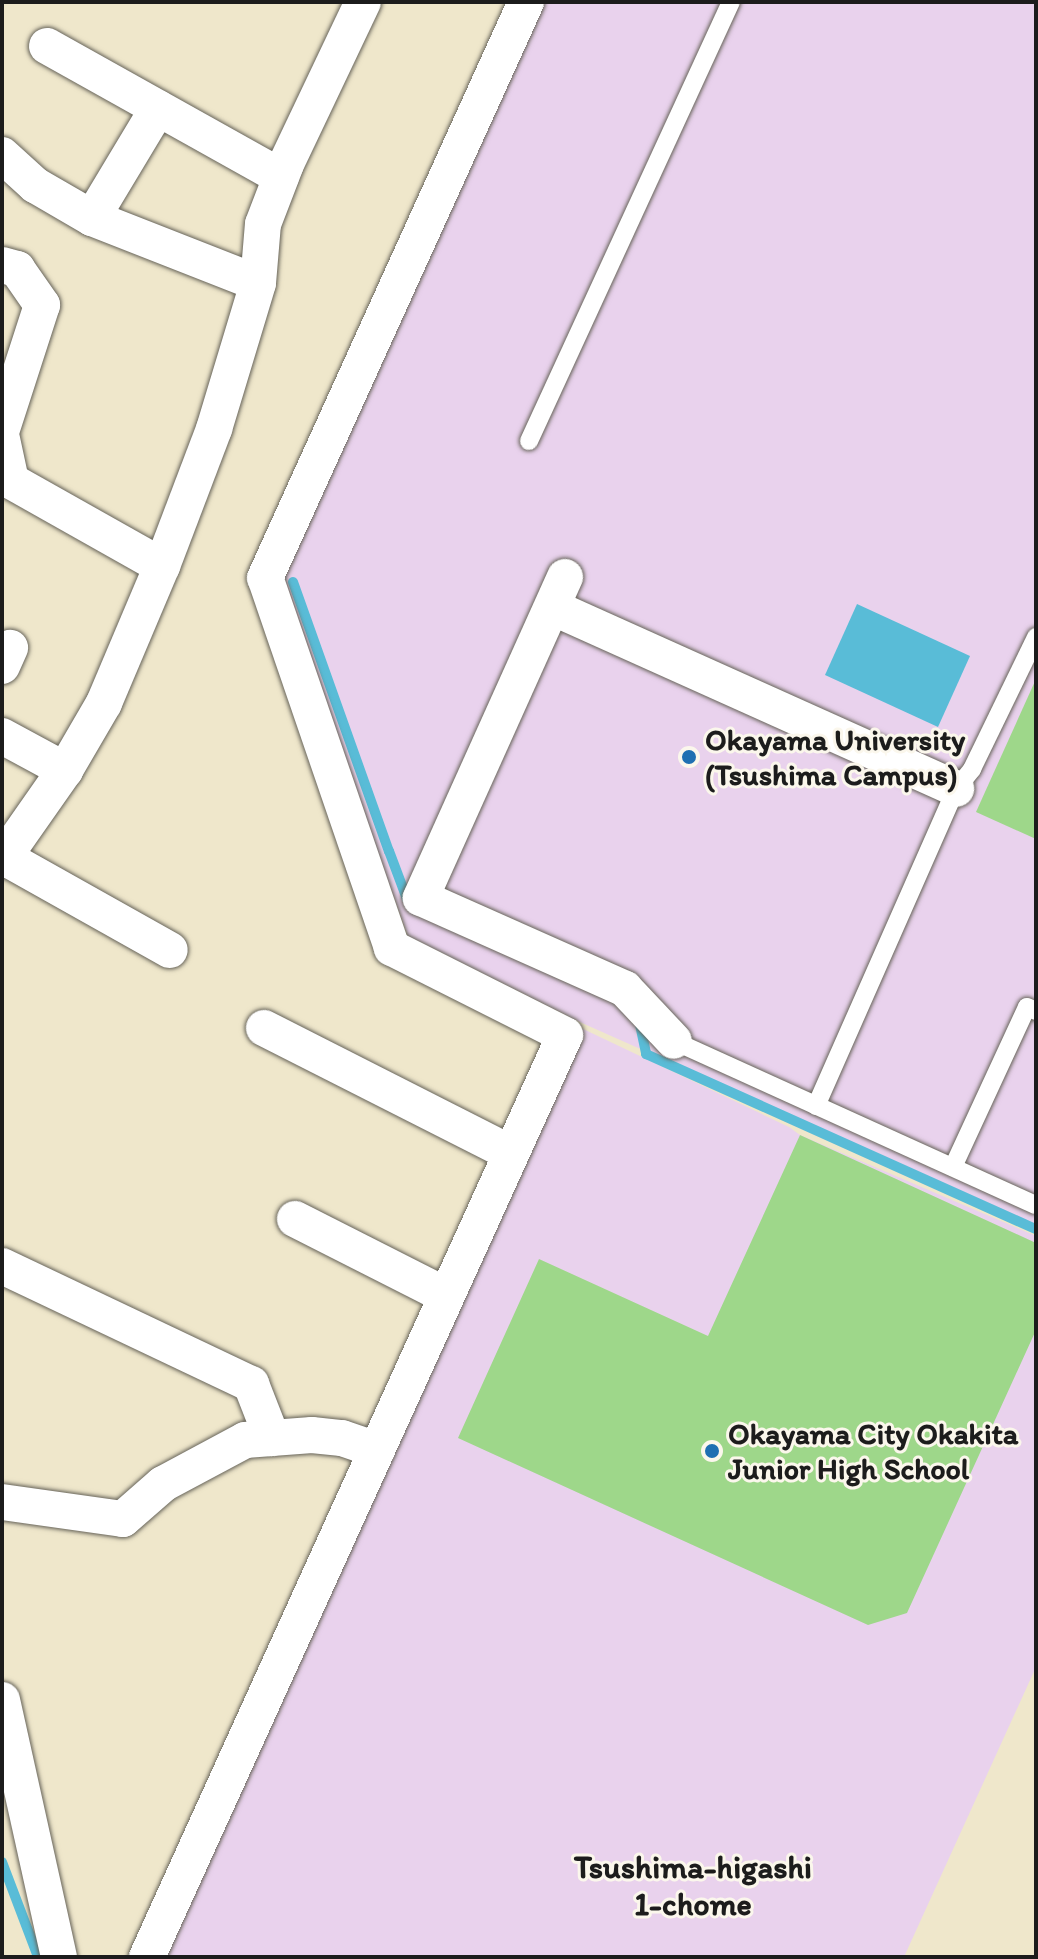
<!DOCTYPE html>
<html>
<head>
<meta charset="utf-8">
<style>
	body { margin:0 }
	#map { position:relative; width:1038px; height:1959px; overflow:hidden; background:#efe7cb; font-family:Itim,sans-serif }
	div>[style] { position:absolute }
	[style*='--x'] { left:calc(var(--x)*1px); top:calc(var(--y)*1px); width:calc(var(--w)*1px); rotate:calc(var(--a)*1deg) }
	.built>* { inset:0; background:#e9d2ed }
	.green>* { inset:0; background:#9ed78a }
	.water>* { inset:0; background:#59bcd7 }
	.stream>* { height:10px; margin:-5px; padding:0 5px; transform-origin:5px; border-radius:5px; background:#59bcd7 }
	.roads { filter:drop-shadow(0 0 2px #666359) drop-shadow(0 0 2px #666359) }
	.lane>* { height:18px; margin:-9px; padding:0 9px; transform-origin:9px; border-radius:9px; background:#fff }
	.street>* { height:36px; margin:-18px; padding:0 18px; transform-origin:18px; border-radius:18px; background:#fff }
	.dots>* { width:22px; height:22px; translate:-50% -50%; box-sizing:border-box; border:4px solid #fbf7ec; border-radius:50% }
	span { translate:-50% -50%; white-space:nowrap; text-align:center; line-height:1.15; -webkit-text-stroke:6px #fbf7ec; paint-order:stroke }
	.poi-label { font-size:30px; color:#1c1c1c; font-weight:700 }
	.left { translate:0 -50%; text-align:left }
	.neighbourhood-label { font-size:32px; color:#1c1c1c; font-weight:700 }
	.frame { position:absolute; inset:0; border:4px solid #1c1c1c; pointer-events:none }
</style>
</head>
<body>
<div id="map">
	<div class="built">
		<i style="clip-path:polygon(539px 2px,1036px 2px,1036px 1225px,582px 1023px,408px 936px,278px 578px)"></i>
		<i style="clip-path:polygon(579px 1027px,789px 1127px,800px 1135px,1036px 1236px,1036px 1667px,904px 1957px,160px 1957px)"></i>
	</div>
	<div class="green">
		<i style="clip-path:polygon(1036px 679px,1036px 839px,976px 812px)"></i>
		<i style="clip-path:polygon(800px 1135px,1036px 1243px,1036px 1330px,907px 1613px,868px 1625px,458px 1438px,539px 1259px,708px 1336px)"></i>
	</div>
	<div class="water">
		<i style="clip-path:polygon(857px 604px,970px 656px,938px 727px,825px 675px)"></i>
	</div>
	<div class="stream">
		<i style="--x:293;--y:582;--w:286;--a:70.4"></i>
		<i style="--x:389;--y:851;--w:51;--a:69.4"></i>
		<i style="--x:407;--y:899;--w:4;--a:27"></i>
		<i style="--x:639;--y:1020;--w:35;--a:78"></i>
		<i style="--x:646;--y:1054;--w:427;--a:24.2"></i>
		<i style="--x:2;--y:1862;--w:102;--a:69.2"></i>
	</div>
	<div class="roads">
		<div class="lane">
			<i style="--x:529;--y:441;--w:483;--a:-65.3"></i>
			<i style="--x:674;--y:1041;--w:397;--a:24.4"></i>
			<i style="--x:816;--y:1106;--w:347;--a:-66.2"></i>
			<i style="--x:956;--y:789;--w:26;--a:-51"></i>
			<i style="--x:972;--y:769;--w:147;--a:-64.1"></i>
			<i style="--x:953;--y:1167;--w:176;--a:-65.2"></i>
			<i style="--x:1027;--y:1007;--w:10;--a:24"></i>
		</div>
		<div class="street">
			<i style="--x:47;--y:46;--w:268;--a:29.2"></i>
			<i style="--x:2;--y:155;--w:45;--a:42.3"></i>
			<i style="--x:35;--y:185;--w:66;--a:30.1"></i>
			<i style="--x:92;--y:218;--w:178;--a:21.4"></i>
			<i style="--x:92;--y:218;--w:128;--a:-59"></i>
			<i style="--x:2;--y:265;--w:16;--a:15"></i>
			<i style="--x:17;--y:269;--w:44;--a:55.2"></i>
			<i style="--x:42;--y:305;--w:130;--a:107.9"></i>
			<i style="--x:2;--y:439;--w:43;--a:77.9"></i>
			<i style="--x:11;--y:481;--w:173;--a:29.4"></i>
			<i style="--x:565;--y:577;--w:352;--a:114.2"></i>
			<i style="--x:421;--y:898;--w:223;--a:24"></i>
			<i style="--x:625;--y:989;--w:71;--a:46.7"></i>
			<i style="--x:554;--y:608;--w:441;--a:24.2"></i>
			<i style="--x:2;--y:666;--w:20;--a:-66"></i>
			<i style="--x:2;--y:736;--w:72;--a:28.4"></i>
			<i style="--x:4;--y:857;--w:190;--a:29.3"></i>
			<i style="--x:2;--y:860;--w:110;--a:-55"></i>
			<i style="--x:65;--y:770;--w:78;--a:-59.8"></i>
			<i style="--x:104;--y:703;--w:149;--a:-67.1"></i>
			<i style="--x:162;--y:566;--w:147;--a:-69.2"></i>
			<i style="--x:214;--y:429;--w:152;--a:-73.2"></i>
			<i style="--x:258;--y:283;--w:59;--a:-85.2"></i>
			<i style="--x:263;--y:224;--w:64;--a:-69"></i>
			<i style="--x:286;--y:164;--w:179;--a:-64.6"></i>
			<i style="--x:264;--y:1028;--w:276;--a:26.9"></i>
			<i style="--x:295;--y:1219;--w:168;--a:26.9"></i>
			<i style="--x:2;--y:1266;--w:276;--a:25.4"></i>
			<i style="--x:251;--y:1384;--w:58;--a:68.7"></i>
			<i style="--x:2;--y:1502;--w:122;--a:8"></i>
			<i style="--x:123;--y:1519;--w:53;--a:-41.2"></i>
			<i style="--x:163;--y:1484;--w:93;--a:-28.2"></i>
			<i style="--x:245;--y:1440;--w:67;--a:-4.3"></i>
			<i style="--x:312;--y:1435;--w:30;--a:6"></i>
			<i style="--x:342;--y:1438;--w:37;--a:19"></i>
			<i style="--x:2;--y:1700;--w:263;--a:77.5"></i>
			<i style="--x:147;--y:1957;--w:1012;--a:-65.61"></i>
			<i style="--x:565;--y:1035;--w:194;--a:-153.3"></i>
			<i style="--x:392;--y:948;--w:391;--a:-108.9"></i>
			<i style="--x:265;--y:578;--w:632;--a:-65.62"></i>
		</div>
	</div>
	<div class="dots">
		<i style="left:689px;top:757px;background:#1f6fb2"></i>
		<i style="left:712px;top:1451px;background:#1f6fb2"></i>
	</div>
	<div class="poi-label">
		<span class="left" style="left:705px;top:757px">Okayama University<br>(Tsushima Campus)</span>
		<span class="left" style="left:728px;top:1451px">Okayama City Okakita<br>Junior High School</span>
	</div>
	<div class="neighbourhood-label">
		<span style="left:693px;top:1886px">Tsushima-higashi<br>1-chome</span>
	</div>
	<div class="frame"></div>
</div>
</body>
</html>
